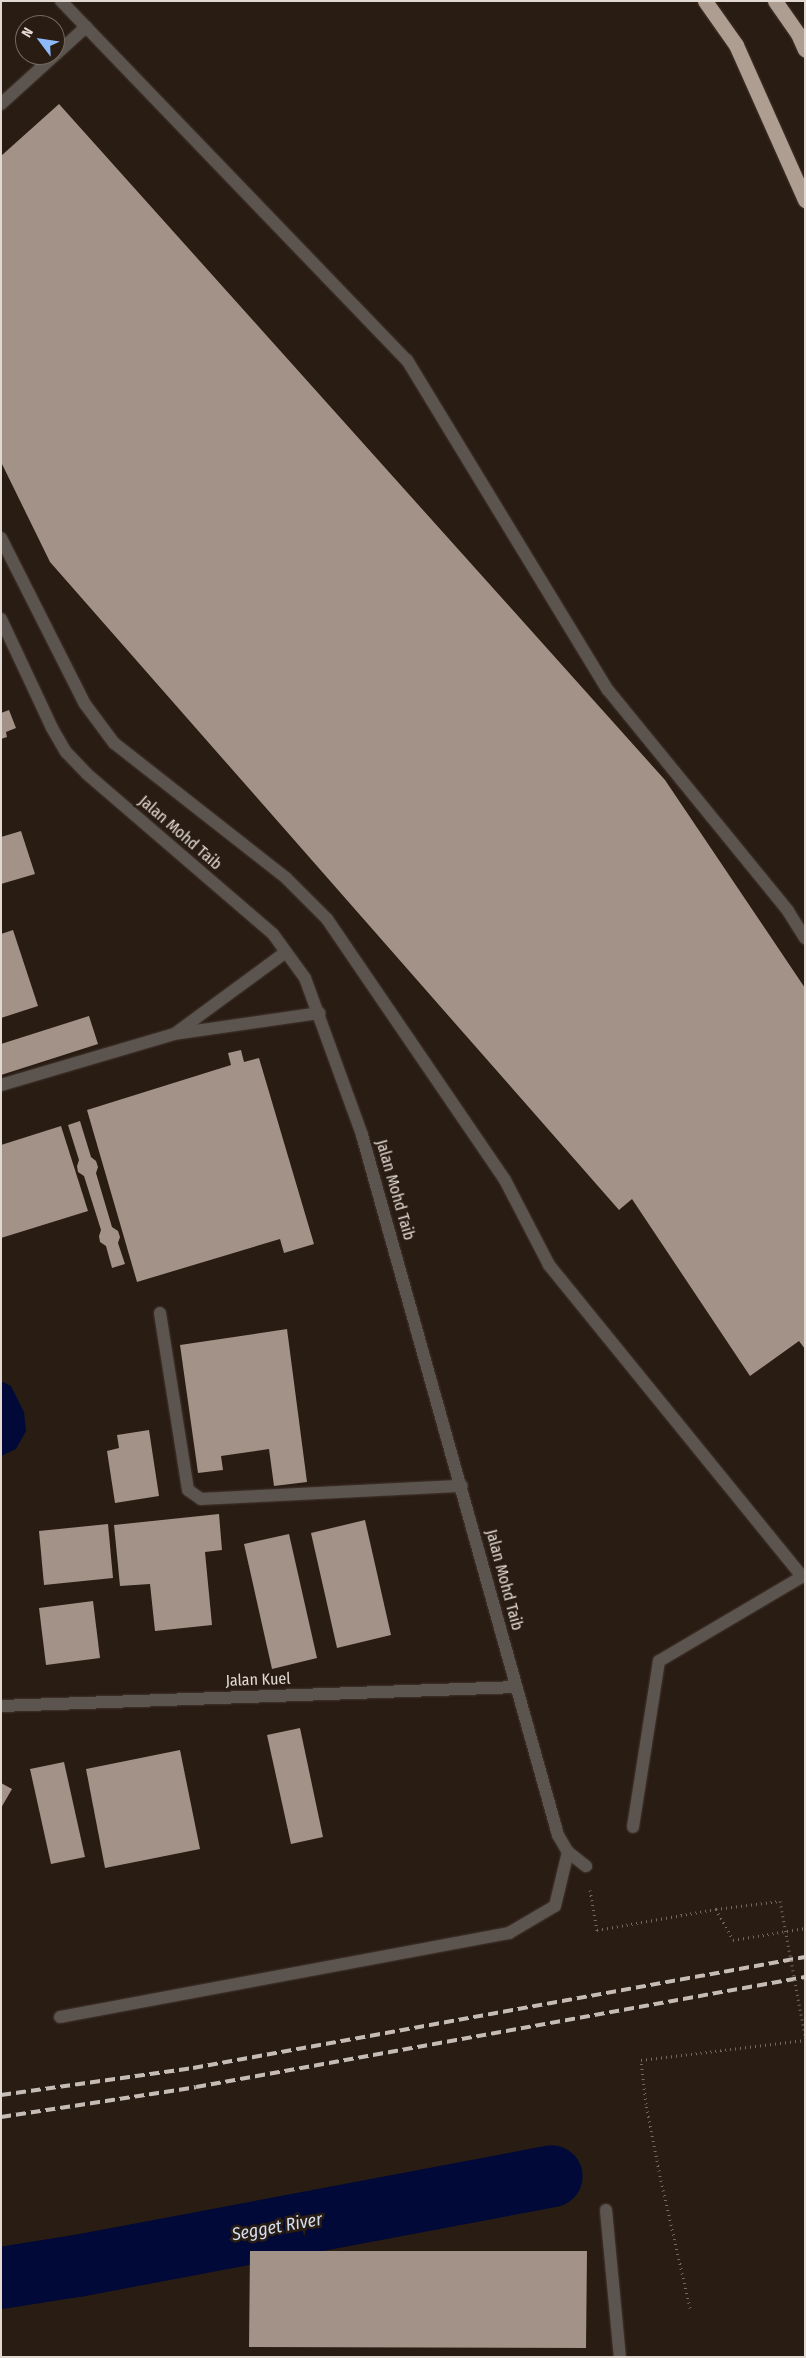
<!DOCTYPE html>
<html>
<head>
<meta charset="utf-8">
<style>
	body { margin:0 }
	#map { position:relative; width:806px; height:2358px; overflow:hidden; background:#291c13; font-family:"Fira Sans Condensed",sans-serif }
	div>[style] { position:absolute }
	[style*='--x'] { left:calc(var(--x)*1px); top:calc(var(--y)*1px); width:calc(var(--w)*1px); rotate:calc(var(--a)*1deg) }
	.water>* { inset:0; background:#000937 }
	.river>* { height:62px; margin:-31px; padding:0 31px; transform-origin:31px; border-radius:31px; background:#000937 }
	.building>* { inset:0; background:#a39287 }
	.path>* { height:3px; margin-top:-1.5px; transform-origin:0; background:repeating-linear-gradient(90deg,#746961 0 1px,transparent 0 5px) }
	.roads { filter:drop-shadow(0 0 1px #43362e) drop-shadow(0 0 1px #43362e) }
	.minor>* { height:12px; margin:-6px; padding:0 6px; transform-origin:6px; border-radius:6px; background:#5b544f }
	.highway>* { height:15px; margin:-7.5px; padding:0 7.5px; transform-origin:7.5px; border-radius:7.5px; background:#ae9d91 }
	.rail>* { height:4px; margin-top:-2px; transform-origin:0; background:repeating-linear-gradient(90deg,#c6bcb6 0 10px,transparent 0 15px) }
	.path-bridge>* { height:3px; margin-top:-1.5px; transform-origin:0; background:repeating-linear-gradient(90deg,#746961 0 1px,transparent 0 5px) }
	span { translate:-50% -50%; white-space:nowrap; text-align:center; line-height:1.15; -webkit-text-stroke:5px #291c13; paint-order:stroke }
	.street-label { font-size:16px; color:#e2d9d3 }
	.water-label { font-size:18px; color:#d3dff2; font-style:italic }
	.frame { position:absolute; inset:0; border:2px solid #e2d9d3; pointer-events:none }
	.north { position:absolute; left:15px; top:15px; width:50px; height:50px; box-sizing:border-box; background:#291c13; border:1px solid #736860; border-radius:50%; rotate:301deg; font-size:14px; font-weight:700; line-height:20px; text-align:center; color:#e2d9d3 }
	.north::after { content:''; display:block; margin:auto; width:18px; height:22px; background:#8eb9fc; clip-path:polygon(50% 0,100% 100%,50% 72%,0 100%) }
</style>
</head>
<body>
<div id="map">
	<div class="water">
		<i style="clip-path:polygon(1px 1381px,11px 1386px,24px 1412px,26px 1431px,16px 1449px,1px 1456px)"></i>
	</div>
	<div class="river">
		<i style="--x:1;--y:2278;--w:77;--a:-9"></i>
		<i style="--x:77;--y:2266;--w:483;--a:-10.7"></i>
	</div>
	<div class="building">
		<i style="clip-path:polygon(59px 104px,665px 780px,805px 988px,805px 1349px,799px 1341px,750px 1376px,632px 1199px,619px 1210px,50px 562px,1px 462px,1px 156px)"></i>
		<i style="clip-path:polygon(9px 710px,16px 728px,6px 732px,7px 737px,1px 739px,1px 713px)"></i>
		<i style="clip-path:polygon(21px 831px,35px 874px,1px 884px,1px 837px)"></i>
		<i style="clip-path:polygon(13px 930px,38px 1006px,1px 1018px,1px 934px)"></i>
		<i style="clip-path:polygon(89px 1016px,98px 1044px,1px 1075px,1px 1044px)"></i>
		<i style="clip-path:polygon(241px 1050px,244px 1062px,259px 1058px,314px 1244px,284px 1253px,280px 1239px,137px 1282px,87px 1110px,231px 1065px,228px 1053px)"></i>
		<i style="clip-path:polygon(80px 1121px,91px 1157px,96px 1161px,98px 1167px,96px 1173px,112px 1227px,118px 1231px,120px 1237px,118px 1243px,125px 1264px,112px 1268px,106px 1246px,100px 1242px,99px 1236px,101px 1230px,84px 1176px,78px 1172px,77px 1166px,79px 1160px,68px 1125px)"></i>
		<i style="clip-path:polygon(61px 1126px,88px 1211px,1px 1238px,1px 1145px)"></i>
		<i style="clip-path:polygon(287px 1329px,307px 1482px,274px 1486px,269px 1449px,221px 1456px,223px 1470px,198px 1473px,180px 1345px)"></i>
		<i style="clip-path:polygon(149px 1430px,159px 1496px,115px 1503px,107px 1451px,119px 1448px,117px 1435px)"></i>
		<i style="clip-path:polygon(219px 1514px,222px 1550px,205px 1552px,212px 1625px,155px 1631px,150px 1584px,120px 1586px,114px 1525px)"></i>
		<i style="clip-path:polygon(365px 1520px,391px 1635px,337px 1648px,311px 1533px)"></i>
		<i style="clip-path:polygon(108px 1524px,113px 1578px,44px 1585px,39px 1531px)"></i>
		<i style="clip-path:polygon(289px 1534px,317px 1658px,272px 1669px,244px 1544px)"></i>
		<i style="clip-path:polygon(93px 1601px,100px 1658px,46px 1665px,39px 1608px)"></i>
		<i style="clip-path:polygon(300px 1728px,323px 1837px,291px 1844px,267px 1735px)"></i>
		<i style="clip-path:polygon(180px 1750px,200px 1849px,105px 1868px,86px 1769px)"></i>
		<i style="clip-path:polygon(64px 1762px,85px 1857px,51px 1864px,30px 1769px)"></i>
		<i style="clip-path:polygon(1px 1783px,12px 1789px,1px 1808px)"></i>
		<i style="clip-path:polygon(250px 2251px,587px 2251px,586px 2348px,249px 2347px)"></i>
	</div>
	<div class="path">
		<i style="--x:590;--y:1890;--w:41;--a:80.1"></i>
		<i style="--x:597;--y:1930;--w:121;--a:-10"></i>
		<i style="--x:716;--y:1909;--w:64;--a:-7.1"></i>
		<i style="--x:716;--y:1909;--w:35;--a:61"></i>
		<i style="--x:733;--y:1940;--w:73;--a:-9.5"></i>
		<i style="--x:690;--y:2308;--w:140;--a:-102.8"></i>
		<i style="--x:659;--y:2171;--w:68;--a:-101"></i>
		<i style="--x:646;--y:2104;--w:44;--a:-96.5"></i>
		<i style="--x:641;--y:2060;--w:165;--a:-7"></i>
	</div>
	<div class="roads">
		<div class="minor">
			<i style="--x:61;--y:1;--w:499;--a:46.1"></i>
			<i style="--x:407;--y:360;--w:386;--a:58.7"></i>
			<i style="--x:608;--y:690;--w:285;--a:50.8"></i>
			<i style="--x:788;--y:911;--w:32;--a:58"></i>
			<i style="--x:1;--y:104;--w:115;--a:-42.2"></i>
			<i style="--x:1;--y:538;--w:186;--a:63.2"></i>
			<i style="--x:85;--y:704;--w:49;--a:53.4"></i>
			<i style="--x:114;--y:743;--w:219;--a:38.1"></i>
			<i style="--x:286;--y:878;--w:58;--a:45"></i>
			<i style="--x:327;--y:919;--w:316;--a:55.7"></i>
			<i style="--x:505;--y:1180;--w:96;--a:62.6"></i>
			<i style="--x:549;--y:1265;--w:402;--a:50.9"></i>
			<i style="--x:1;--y:619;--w:120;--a:64.9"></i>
			<i style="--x:52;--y:728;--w:28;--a:60"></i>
			<i style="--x:66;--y:752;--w:30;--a:46"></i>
			<i style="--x:87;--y:774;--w:245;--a:40.7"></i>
			<i style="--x:273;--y:934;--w:54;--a:54"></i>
			<i style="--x:305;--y:978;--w:167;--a:70"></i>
			<i style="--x:362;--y:1135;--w:727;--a:74.36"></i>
			<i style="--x:558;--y:1835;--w:20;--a:60"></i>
			<i style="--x:568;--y:1852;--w:23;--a:38"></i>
			<i style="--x:177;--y:1032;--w:135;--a:-36.3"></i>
			<i style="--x:1;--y:1085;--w:180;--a:-16.4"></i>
			<i style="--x:174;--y:1034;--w:147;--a:-8.2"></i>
			<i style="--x:160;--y:1313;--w:179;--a:81"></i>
			<i style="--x:188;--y:1490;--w:16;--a:35"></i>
			<i style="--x:201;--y:1499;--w:261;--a:-2.9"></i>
			<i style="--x:1;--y:1706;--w:515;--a:-2.11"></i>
			<i style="--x:633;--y:1827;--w:168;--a:-81.1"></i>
			<i style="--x:659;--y:1661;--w:169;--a:-30.5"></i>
			<i style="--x:60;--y:2017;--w:457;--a:-10.6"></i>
			<i style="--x:509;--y:1933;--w:53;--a:-30.4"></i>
			<i style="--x:555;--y:1906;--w:56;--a:-76.5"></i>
			<i style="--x:606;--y:2210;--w:148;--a:84.6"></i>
		</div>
		<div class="highway">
			<i style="--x:705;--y:1;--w:54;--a:54.8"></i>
			<i style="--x:736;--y:45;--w:170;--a:66"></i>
			<i style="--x:775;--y:1;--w:40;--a:55.1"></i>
			<i style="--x:798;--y:34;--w:17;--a:66"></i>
		</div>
	</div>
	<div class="rail">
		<i style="--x:1;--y:2095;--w:194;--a:-8"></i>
		<i style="--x:193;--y:2068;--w:622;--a:-10.28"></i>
		<i style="--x:1;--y:2117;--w:197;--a:-8.7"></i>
		<i style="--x:196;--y:2087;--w:619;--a:-10.24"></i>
	</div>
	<div class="path-bridge">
		<i style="--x:780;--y:1901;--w:137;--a:79.5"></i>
	</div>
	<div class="street-label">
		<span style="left:180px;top:833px;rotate:41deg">Jalan Mohd Taib</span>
		<span style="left:395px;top:1190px;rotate:74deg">Jalan Mohd Taib</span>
		<span style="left:504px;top:1580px;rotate:75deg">Jalan Mohd Taib</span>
		<span style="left:258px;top:1680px;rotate:-2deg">Jalan Kuel</span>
	</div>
	<div class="water-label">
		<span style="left:277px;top:2227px;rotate:-10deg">Segget River</span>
	</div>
	<div class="frame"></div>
	<div class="north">N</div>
</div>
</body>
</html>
